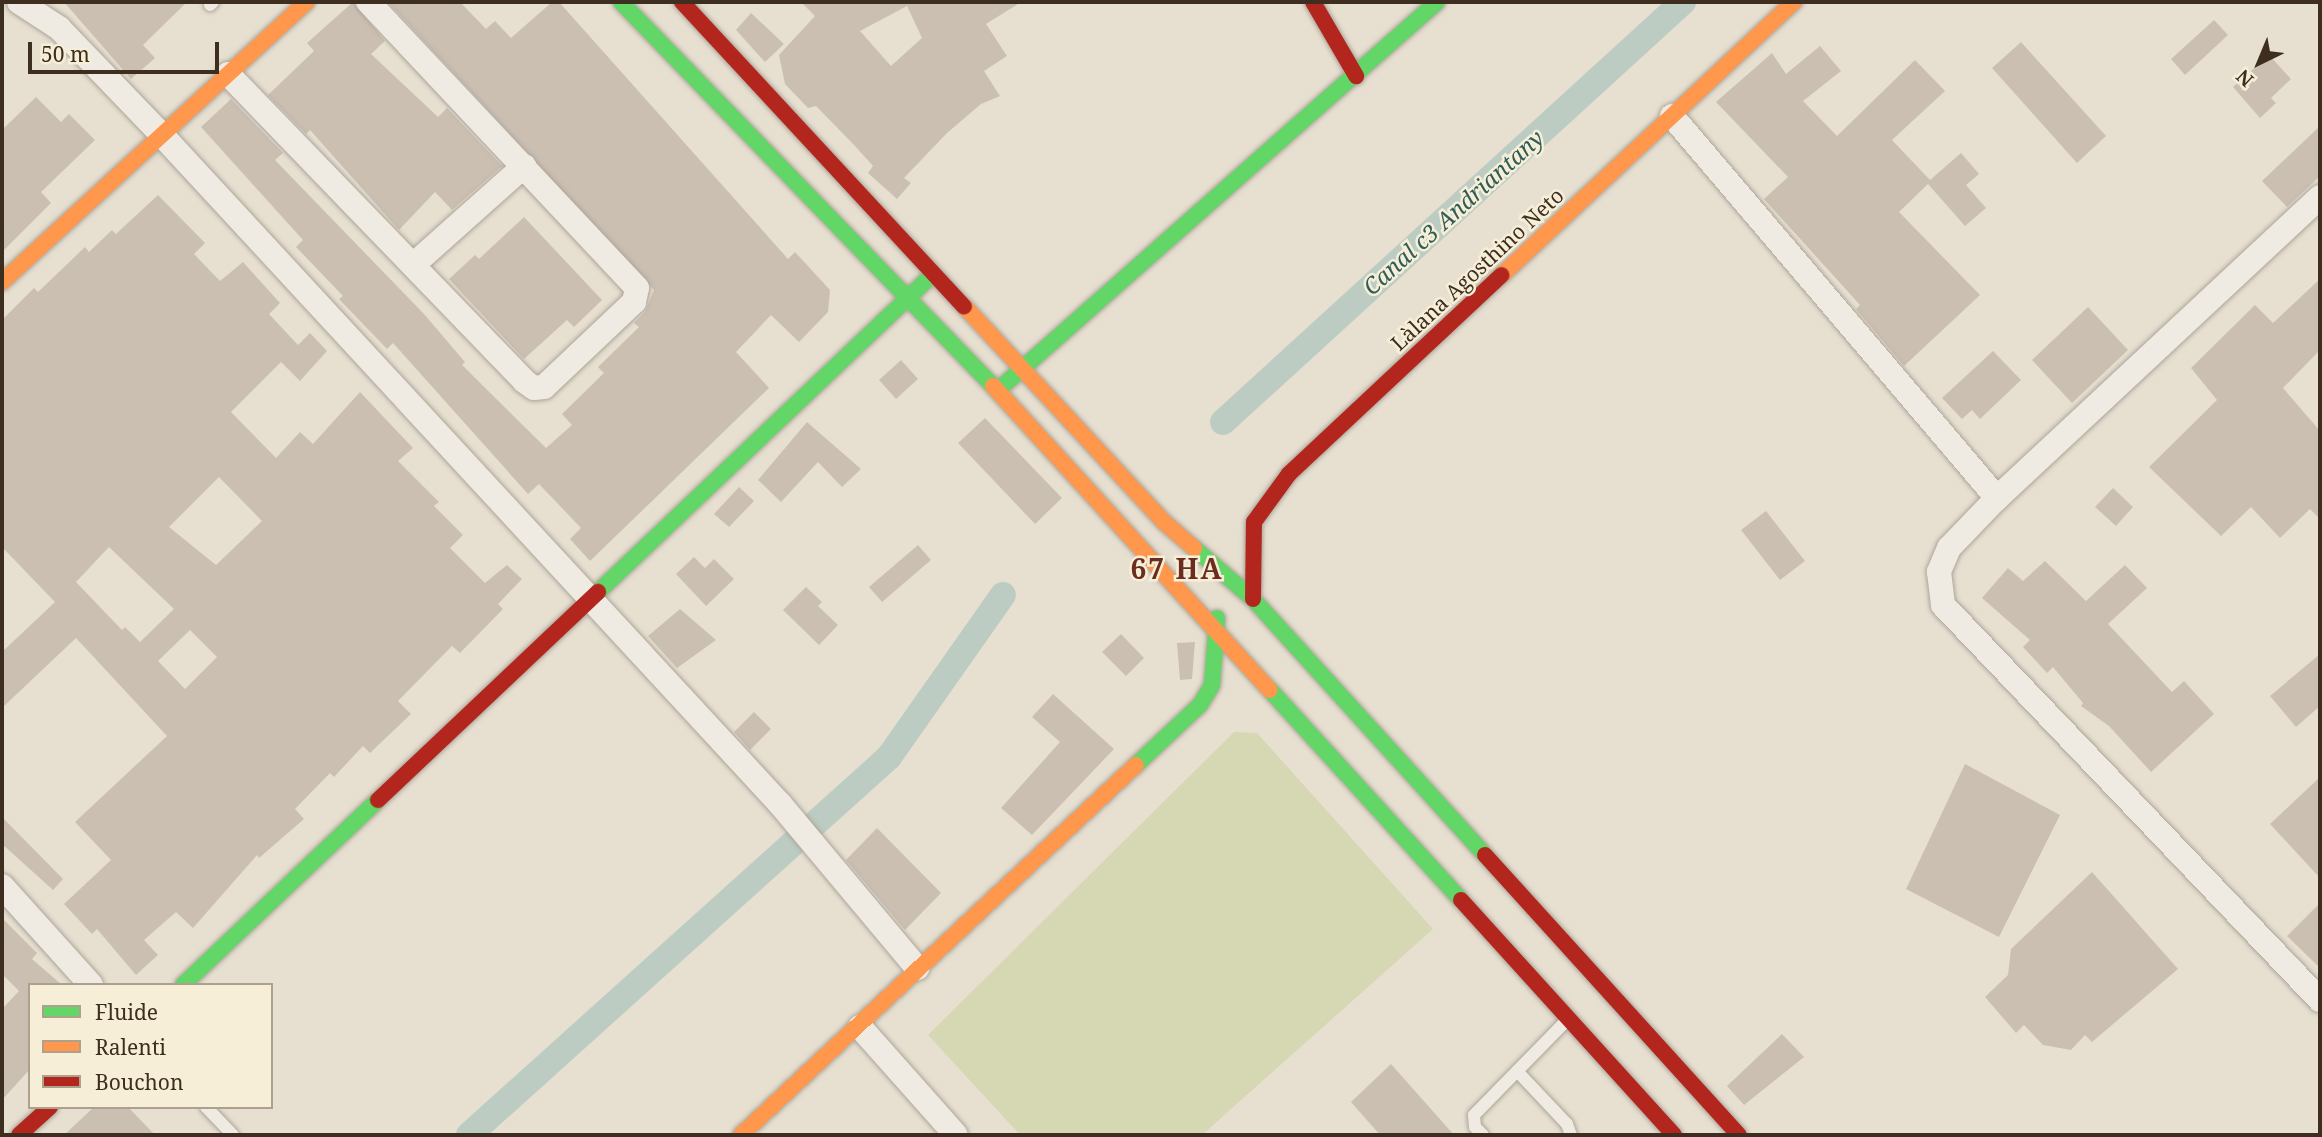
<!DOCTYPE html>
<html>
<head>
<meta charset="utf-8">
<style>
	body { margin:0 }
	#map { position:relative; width:2322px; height:1137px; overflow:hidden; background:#e7e0d1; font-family:"Noto Serif",serif }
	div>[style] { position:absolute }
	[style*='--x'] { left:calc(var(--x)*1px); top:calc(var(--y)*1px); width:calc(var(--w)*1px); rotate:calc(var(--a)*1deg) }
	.green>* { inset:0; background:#d6d7b3 }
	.canal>* { height:26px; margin:-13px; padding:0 13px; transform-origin:13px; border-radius:13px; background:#bcccc2 }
	.building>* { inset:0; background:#cbbfb2 }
	.roads { filter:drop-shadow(0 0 2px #ada599) drop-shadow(0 0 2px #ada599) }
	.lane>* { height:12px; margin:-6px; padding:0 6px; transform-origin:6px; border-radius:6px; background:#efebe3 }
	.street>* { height:24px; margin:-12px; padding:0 12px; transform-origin:12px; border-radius:12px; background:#efebe3 }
	.fast>* { height:16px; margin:-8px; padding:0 8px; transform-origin:8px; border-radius:8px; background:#63d668 }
	.slow>* { height:16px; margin:-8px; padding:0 8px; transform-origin:8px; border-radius:8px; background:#ff974d }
	.jam>* { height:16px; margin:-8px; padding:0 8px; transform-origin:8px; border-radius:8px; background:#b3261e }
	span { translate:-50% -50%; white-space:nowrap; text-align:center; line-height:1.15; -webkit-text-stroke:5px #f7eed8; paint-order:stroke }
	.street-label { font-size:21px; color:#3d2e20 }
	.water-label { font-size:23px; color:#2f5d5a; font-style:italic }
	.district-label { font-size:28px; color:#6b2e1e; font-weight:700; letter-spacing:2px }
	.frame { position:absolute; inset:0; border:4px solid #3d2e20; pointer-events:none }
	.legend { position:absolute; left:28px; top:983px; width:245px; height:126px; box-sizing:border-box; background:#f7eed8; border:2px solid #ada18e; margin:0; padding:9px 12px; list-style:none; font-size:21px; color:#3d2e20 }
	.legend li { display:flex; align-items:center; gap:14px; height:35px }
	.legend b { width:35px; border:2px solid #ada18e }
	.north { position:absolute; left:2224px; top:28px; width:70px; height:70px; -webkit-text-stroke:5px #f7eed8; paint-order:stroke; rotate:223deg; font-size:19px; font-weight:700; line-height:28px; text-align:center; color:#3d2e20 }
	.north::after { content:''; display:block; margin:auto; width:24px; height:32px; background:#3d2e20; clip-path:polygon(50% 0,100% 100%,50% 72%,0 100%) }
	.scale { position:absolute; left:28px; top:42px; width:191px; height:32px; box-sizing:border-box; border:4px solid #3d2e20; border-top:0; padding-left:9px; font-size:21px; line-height:24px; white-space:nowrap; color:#3d2e20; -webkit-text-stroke:5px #f7eed8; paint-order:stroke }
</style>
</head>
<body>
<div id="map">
	<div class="green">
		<i style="clip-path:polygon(1234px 732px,1257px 733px,1433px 929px,1202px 1135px,1020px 1135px,928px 1035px)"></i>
	</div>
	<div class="canal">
		<i style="--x:1223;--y:422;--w:623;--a:-42.4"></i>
		<i style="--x:469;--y:1135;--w:565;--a:-41.99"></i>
		<i style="--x:889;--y:757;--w:198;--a:-54.9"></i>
	</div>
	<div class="building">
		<i style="clip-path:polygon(64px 2px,187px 2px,143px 45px,155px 58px,131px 79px)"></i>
		<i style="clip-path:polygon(353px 2px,385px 41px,371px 54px,438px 117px,447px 108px,502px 166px,452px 210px,435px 192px,399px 230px,310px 130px,306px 134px,268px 95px,314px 51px,307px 43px)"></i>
		<i style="clip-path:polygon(388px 2px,460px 2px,486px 29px,495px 21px,511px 38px,552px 2px,559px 2px,788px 259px,795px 252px,830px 290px,828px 312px,799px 342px,771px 315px,736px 352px,769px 388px,590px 561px,570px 539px,581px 528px,539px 484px,528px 494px,393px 343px,387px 349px,339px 299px,343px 296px,296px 247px,303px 240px,201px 127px,231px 99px,283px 153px,275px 160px,424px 314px,465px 362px,462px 365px,546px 448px,572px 425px,562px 414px,604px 373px,598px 367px,639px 327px,634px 323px,645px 312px,654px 290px)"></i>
		<i style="clip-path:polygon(evenodd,801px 2px,1021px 2px,986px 24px,1007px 56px,984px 71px,1000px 96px,981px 104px,947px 133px,904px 178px,911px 183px,897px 199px,868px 173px,873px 166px,855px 146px,816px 106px,808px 108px,785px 84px,779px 55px,815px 16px,801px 2px,907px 6px,922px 38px,891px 66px,860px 31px,907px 6px)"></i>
		<i style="clip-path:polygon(751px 13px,784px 44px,765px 62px,736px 30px)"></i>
		<i style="clip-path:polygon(2214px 20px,2228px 35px,2185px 75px,2171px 59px)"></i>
		<i style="clip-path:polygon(2021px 42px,2106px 136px,2077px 163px,1992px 68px)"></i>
		<i style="clip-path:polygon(1820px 46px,1841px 71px,1803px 101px,1837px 136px,1915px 60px,1945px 91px,1892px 140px,1930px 180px,1961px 153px,1979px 174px,1966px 185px,1986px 208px,1965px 226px,1928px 184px,1899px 212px,1980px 295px,1904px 366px,1856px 309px,1860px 305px,1764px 199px,1788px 177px,1716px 102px,1772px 53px,1786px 74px)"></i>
		<i style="clip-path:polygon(2269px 55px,2291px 79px,2271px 98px,2276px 103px,2260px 118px,2233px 87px)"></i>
		<i style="clip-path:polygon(36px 97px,61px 122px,69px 114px,95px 140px,41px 192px,51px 203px,2px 252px,2px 130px)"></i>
		<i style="clip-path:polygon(2320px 126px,2320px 176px,2287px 207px,2262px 181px)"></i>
		<i style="clip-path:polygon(evenodd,158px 195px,205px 243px,194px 254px,220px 281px,243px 262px,280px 303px,269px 314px,298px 345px,310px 333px,327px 351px,300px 381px,281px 362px,231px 412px,276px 458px,300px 432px,313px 444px,360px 392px,413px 448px,398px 461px,439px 502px,434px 506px,463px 535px,450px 548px,485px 583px,507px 565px,522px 579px,498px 604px,503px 609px,460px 653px,452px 646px,398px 701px,411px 714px,370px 753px,363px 746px,334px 777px,330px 773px,295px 809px,304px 819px,259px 858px,257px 855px,193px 928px,176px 912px,144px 940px,158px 955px,136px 975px,97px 929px,92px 934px,64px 904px,111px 860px,75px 822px,167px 736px,76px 638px,2px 708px,2px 652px,55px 602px,2px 547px,2px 320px,34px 288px,38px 292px,85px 247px,89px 252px,112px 230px,116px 234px,158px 195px,219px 477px,262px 521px,216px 565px,169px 527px,219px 477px,158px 195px,109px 547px,174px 609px,140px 642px,125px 627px,122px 630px,76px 582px,109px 547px,158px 195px,190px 630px,217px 657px,185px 689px,158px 661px,190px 630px)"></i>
		<i style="clip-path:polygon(524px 217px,602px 300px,574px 327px,567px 320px,524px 359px,449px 279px,475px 255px,479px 259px)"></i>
		<i style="clip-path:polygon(2320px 279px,2320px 350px,2283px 388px,2320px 431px,2320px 519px,2310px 509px,2280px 538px,2251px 507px,2221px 536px,2149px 467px,2217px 400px,2191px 368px,2255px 305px,2273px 323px)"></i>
		<i style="clip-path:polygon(2088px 307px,2128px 350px,2072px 403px,2032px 360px)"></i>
		<i style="clip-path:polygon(1993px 351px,2021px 380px,1980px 419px,1972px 410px,1962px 419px,1942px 398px)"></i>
		<i style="clip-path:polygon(901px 360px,918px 379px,896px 399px,879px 380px)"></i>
		<i style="clip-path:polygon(985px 418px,1062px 498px,1035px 524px,958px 443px)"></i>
		<i style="clip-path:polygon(807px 422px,861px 469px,842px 487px,818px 462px,781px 502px,758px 480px)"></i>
		<i style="clip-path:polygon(739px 487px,754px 501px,729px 527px,714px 514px)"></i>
		<i style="clip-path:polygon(2113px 488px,2133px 507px,2116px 526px,2095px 507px)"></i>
		<i style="clip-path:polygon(1766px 511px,1805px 561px,1780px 580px,1741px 530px)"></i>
		<i style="clip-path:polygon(918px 545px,931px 560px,882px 602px,869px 587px)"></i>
		<i style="clip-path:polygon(694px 557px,705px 568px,714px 559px,734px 579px,706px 606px,676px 574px)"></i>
		<i style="clip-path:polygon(2045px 561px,2086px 601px,2125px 565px,2147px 588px,2108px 624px,2172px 692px,2184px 681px,2214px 714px,2151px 772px,2109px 726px,2081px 706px,2083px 703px,2053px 667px,2047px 673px,2023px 647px,2030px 640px,1982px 598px,2008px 568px,2023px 581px)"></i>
		<i style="clip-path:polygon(806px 587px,822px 602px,818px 606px,838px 625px,819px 645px,783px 610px)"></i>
		<i style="clip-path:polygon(680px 609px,716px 640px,677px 668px,648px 636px)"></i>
		<i style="clip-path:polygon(1121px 634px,1144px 658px,1126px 676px,1102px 652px)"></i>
		<i style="clip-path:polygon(1195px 642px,1192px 679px,1180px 680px,1177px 643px)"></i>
		<i style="clip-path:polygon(2320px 654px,2320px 706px,2296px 727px,2270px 696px)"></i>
		<i style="clip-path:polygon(1053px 694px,1114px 749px,1032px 835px,1001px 808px,1060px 742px,1032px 717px)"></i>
		<i style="clip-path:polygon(754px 712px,771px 729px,750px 750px,734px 732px)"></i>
		<i style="clip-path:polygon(1965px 764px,2060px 815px,1999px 937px,1906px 889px)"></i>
		<i style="clip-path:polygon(2320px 777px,2320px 878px,2270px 824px)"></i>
		<i style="clip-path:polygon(2px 817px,63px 879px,53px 890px,2px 844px)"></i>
		<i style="clip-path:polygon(877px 828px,941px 893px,905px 930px,846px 860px)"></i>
		<i style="clip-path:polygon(2092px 872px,2178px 969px,2092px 1042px,2085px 1035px,2071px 1050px,2043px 1045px,2024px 1025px,2016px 1033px,1985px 997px,2008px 975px,2011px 949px)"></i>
		<i style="clip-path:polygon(2320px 903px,2320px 968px,2287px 936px)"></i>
		<i style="clip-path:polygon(2px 918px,37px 953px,32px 959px,62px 985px,30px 985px,30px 1069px,2px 1100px,2px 1009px,19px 991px,2px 974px)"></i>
		<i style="clip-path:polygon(1782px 1034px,1804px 1057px,1744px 1105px,1727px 1086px)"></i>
		<i style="clip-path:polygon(1391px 1064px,1454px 1135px,1380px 1135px,1351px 1102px)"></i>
		<i style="clip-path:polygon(94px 1107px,128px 1107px,155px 1135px,64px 1135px)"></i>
	</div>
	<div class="roads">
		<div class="lane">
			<i style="--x:210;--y:5;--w:4;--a:-45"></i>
			<i style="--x:1517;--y:1071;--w:73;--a:46.7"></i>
			<i style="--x:1567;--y:1124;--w:12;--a:70"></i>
			<i style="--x:206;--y:1107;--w:39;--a:46"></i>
			<i style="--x:1483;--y:1135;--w:11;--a:-135"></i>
			<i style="--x:1475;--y:1127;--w:12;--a:-95"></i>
			<i style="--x:1474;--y:1115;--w:132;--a:-45.6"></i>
		</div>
		<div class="street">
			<i style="--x:19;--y:2;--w:48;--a:33"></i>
			<i style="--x:59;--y:28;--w:146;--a:46.1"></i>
			<i style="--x:160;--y:133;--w:914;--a:47.26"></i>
			<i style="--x:780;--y:804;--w:214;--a:50.1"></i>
			<i style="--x:228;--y:74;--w:426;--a:46"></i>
			<i style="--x:524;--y:381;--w:12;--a:35"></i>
			<i style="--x:534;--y:388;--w:10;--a:-6"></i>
			<i style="--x:544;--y:387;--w:124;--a:-43.4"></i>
			<i style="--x:634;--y:302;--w:14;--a:-78"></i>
			<i style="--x:637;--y:288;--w:393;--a:-133.2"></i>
			<i style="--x:1672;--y:116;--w:502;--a:49.61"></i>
			<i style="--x:2320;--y:197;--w:442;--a:137"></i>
			<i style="--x:1997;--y:498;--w:69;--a:133.8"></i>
			<i style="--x:1949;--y:548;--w:26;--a:113"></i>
			<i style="--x:1939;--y:572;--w:33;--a:83"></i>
			<i style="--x:1943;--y:605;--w:546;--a:46.34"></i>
			<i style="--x:413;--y:265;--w:149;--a:-41.7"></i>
			<i style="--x:2;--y:886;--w:133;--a:48"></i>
			<i style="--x:860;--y:1027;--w:144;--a:48.4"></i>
		</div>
		<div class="fast">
			<i style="--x:621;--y:2;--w:535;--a:45.91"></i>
			<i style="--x:1006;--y:383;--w:575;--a:-41.48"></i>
			<i style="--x:1194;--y:548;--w:78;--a:40.8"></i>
			<i style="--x:1253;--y:599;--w:345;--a:47.8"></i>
			<i style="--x:598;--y:592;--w:451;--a:-43.5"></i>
			<i style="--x:1270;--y:690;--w:284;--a:47.7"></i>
			<i style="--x:1136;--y:765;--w:88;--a:-43.2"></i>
			<i style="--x:1200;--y:705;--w:23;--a:-59"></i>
			<i style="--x:1212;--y:685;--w:67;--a:-85.7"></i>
			<i style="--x:183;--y:985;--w:269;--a:-43.5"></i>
		</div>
		<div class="slow">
			<i style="--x:1502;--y:275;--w:400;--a:-43.1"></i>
			<i style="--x:2;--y:282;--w:414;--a:-42.6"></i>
			<i style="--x:964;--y:306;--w:294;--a:47.2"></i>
			<i style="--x:1164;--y:522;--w:40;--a:41"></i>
			<i style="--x:993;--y:386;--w:411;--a:47.7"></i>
			<i style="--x:741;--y:1135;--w:541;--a:-43.13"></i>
		</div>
		<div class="jam">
			<i style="--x:682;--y:2;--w:415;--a:47.2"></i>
			<i style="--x:1313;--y:2;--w:86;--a:59.8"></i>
			<i style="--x:1253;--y:599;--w:77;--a:-89.3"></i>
			<i style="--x:1254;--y:522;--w:59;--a:-53.9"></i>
			<i style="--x:1289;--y:474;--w:291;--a:-43.1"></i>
			<i style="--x:378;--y:800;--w:303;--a:-43.4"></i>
			<i style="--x:1485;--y:855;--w:378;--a:47.8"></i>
			<i style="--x:1461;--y:900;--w:317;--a:47.8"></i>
			<i style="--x:19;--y:1135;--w:42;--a:-42.1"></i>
		</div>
	</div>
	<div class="street-label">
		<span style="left:1477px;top:269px;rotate:-43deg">Làlana Agosthino Neto</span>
	</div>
	<div class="water-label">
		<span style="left:1453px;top:212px;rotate:-42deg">Canal c3 Andriantany</span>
	</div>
	<div class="district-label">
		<span style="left:1177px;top:568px">67 HA</span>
	</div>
	<div class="frame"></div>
	<ul class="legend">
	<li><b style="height:9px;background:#63d668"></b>Fluide</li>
	<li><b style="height:9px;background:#ff974d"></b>Ralenti</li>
	<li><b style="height:9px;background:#b3261e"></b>Bouchon</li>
	</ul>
	<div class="north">N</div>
	<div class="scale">50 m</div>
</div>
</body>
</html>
